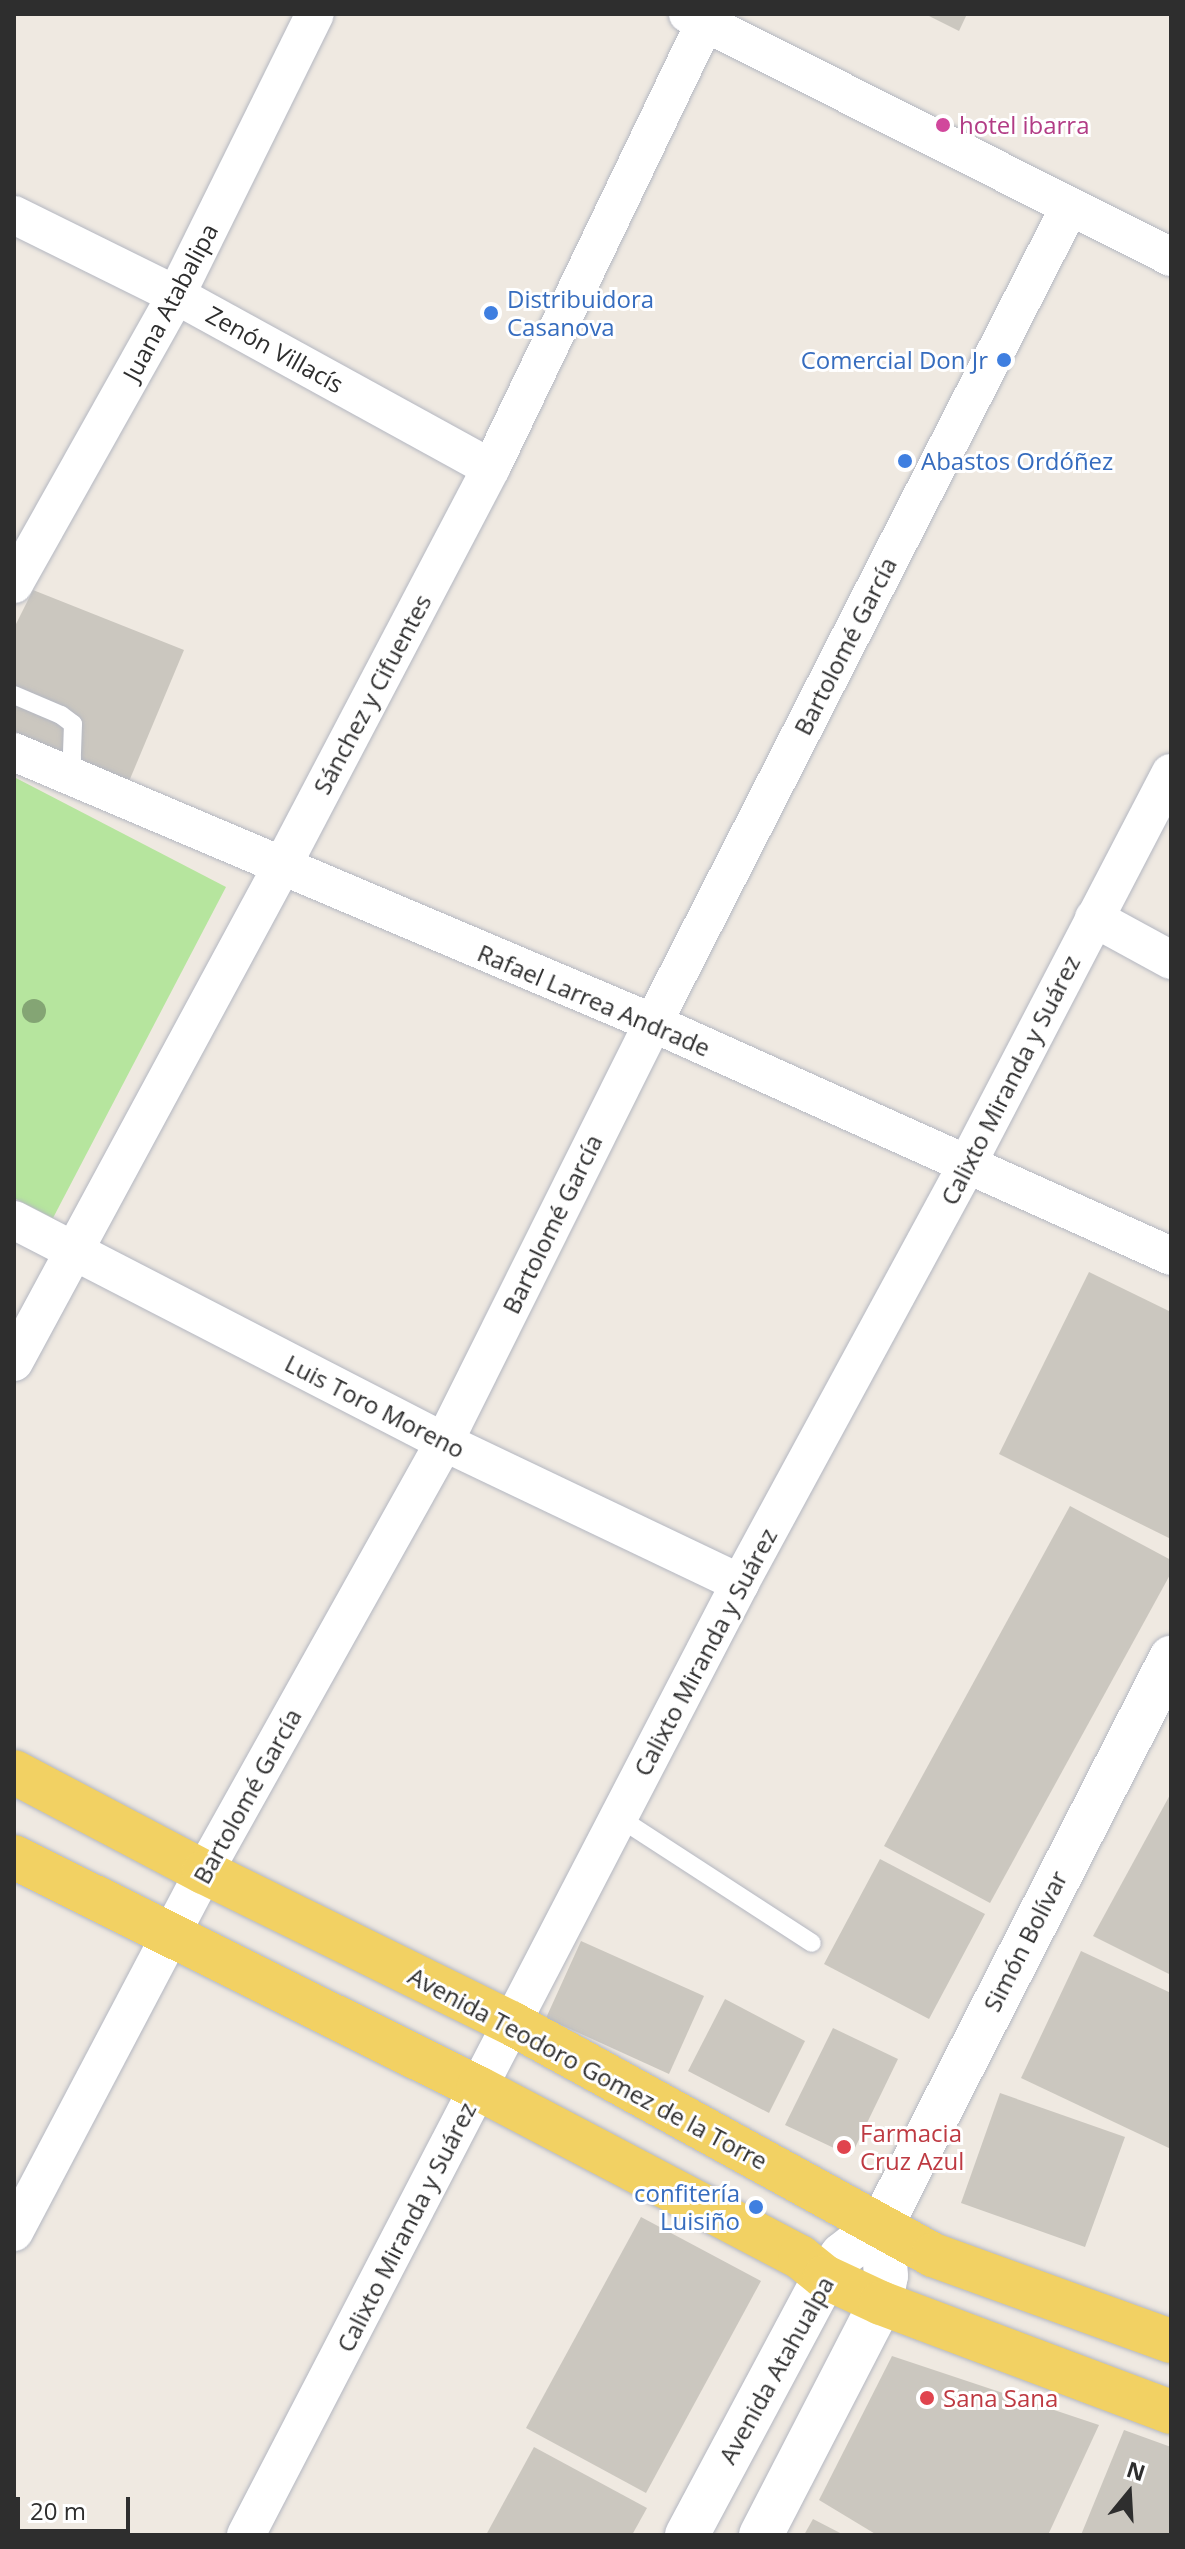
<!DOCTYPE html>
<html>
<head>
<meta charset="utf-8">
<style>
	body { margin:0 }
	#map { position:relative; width:1185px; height:2549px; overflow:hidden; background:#efe9e1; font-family:"Open Sans",sans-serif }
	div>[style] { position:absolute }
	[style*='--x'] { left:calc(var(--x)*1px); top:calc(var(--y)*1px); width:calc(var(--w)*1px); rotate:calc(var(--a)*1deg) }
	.green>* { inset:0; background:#b6e59e }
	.building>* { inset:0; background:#cbc7bf }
	.roads { filter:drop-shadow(0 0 2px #b4b7c1) drop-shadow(0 0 2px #b4b7c1) }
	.service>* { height:18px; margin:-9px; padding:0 9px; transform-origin:9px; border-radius:9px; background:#fff }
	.minor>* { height:38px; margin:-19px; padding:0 19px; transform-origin:19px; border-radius:19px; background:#fff }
	.tertiary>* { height:44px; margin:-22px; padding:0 22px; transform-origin:22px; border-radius:22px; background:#fff }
	.secondary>* { height:44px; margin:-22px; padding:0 22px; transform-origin:22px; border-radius:22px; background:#fff }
	.primary>* { height:44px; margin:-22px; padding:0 22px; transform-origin:22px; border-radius:22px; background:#f2d163 }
	.trees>* { width:24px; height:24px; margin:-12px; border-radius:50%; background:#84a574 }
	.dots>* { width:22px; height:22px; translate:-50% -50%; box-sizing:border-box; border:4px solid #fff; border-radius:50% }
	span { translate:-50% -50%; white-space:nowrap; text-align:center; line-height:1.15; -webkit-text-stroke:6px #fff; paint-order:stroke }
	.hotel-label { font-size:24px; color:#b23c85 }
	.left { translate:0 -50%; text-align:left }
	.shop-label { font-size:24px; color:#366cbe }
	.right { translate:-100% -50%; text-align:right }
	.street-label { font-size:24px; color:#2e2e2e }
	.health-label { font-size:24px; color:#be3a42 }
	.frame { position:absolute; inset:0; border:16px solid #2e2e2e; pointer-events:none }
	.north { position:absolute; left:1089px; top:2453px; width:80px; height:80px; -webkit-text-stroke:6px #fff; paint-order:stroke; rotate:18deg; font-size:22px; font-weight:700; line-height:32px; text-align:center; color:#2e2e2e }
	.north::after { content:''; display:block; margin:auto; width:28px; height:36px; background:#2e2e2e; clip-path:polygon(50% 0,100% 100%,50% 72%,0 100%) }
	.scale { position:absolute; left:16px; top:2497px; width:114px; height:36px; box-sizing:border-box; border:4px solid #2e2e2e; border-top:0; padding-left:10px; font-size:24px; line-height:28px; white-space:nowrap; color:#2e2e2e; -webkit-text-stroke:6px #fff; paint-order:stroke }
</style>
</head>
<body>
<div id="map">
	<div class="green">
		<i style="clip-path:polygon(14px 777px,226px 887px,53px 1218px,14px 1198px)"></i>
	</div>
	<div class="building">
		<i style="clip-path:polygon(925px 14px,967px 14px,959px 31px)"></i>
		<i style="clip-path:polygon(33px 590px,184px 650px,125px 791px,14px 743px,14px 628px)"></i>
		<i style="clip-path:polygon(1089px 1272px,1171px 1312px,1171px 1539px,999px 1454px)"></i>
		<i style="clip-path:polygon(1070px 1506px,1171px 1560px,1171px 1573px,990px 1903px,884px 1846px)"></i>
		<i style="clip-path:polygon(1171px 1793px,1171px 1975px,1093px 1936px)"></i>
		<i style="clip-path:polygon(880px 1859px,985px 1914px,929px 2019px,824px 1964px)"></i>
		<i style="clip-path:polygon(581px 1941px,704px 1996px,669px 2074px,546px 2018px)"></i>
		<i style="clip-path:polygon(1081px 1951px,1171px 1993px,1171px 2149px,1021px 2078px)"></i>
		<i style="clip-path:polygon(725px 1999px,805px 2041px,769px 2113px,688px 2071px)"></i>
		<i style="clip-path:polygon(833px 2028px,898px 2059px,851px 2156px,785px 2125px)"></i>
		<i style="clip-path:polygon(1000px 2093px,1125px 2137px,1085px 2247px,961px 2203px)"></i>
		<i style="clip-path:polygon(641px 2217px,761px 2281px,646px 2493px,526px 2428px)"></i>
		<i style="clip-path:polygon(892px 2356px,1099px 2425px,1048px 2535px,877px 2535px,819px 2500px)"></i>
		<i style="clip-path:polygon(1124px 2430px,1171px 2447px,1171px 2535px,1081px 2535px)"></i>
		<i style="clip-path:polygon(534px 2447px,647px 2508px,632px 2535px,486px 2535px)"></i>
		<i style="clip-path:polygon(813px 2519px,844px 2535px,804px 2535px)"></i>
	</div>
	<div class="roads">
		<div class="service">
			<i style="--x:14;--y:695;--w:51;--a:23.1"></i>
			<i style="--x:61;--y:715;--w:15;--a:37"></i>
			<i style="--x:73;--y:724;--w:35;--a:92"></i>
			<i style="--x:72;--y:759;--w:17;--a:115"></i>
			<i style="--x:618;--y:1817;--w:231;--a:33"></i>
		</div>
		<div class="minor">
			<i style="--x:688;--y:14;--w:541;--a:26.71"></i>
			<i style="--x:14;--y:215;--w:181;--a:26.3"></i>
			<i style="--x:176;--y:295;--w:359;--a:28.8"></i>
			<i style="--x:14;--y:584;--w:331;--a:-60.7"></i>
			<i style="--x:176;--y:295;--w:313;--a:-63.7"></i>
			<i style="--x:14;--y:752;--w:694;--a:22.98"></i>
			<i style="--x:653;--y:1023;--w:568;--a:24.22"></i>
			<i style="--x:1094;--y:918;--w:88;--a:28.6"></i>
			<i style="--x:14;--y:1220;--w:484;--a:27.3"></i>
			<i style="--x:444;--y:1442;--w:328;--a:25.5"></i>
			<i style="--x:14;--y:1362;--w:564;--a:-61.62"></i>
			<i style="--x:282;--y:866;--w:450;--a:-62.3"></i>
			<i style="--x:491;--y:468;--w:504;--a:-64.35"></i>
			<i style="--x:14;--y:2232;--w:407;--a:-62.2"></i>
			<i style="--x:204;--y:1872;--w:492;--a:-60.8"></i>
			<i style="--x:444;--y:1442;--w:468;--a:-63.5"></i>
			<i style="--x:653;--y:1023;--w:917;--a:-62.96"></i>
			<i style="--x:246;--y:2535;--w:1073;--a:-62.57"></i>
			<i style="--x:740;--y:1583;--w:474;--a:-61.5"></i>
			<i style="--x:966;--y:1166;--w:443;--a:-62.5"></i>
		</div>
		<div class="tertiary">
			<i style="--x:882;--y:2224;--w:636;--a:-62.95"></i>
		</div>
		<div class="secondary">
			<i style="--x:687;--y:2535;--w:293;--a:-61.9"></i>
			<i style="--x:825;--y:2277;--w:28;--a:-52"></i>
			<i style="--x:842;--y:2255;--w:51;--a:-37.8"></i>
			<i style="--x:761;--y:2535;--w:261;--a:-62.7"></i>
			<i style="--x:881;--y:2303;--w:27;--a:-80"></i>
			<i style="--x:886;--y:2276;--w:52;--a:-94.4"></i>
		</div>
		<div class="primary">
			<i style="--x:14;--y:1772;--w:215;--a:27.8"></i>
			<i style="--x:204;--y:1872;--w:342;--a:26.2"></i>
			<i style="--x:511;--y:2023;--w:482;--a:28.8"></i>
			<i style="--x:933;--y:2255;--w:253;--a:19.9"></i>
			<i style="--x:14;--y:1857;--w:518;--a:26.47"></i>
			<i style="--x:478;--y:2088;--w:364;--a:27.7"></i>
			<i style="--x:800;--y:2257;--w:32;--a:39"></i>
			<i style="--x:825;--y:2277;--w:62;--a:24.9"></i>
			<i style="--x:881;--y:2303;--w:310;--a:20.6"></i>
		</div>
	</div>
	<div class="trees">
		<i style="left:34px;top:1011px"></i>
	</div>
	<div class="dots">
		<i style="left:943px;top:125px;background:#d1479c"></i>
		<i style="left:491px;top:313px;background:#3f7fe0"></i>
		<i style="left:1004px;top:360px;background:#3f7fe0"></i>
		<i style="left:905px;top:461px;background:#3f7fe0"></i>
		<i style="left:844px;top:2147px;background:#e0444e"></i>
		<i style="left:756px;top:2207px;background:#3f7fe0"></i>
		<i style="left:927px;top:2398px;background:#e0444e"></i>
	</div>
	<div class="hotel-label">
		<span class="left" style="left:959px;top:125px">hotel ibarra</span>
	</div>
	<div class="shop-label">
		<span class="left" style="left:507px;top:313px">Distribuidora<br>Casanova</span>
		<span class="right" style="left:988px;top:360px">Comercial Don Jr</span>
		<span class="left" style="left:921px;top:461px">Abastos Ordóñez</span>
		<span class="right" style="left:740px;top:2207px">confitería<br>Luisiño</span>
	</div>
	<div class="street-label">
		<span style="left:170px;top:302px;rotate:-62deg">Juana Atabalipa</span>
		<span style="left:275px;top:349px;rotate:29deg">Zenón Villacís</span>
		<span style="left:845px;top:646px;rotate:-63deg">Bartolomé García</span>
		<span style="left:372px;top:694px;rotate:-62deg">Sánchez y Cifuentes</span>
		<span style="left:594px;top:1000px;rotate:23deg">Rafael Larrea Andrade</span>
		<span style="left:1010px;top:1080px;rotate:-63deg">Calixto Miranda y Suárez</span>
		<span style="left:552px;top:1224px;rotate:-64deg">Bartolomé García</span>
		<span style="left:375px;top:1406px;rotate:27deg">Luis Toro Moreno</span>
		<span style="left:705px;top:1652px;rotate:-62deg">Calixto Miranda y Suárez</span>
		<span style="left:247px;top:1796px;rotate:-61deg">Bartolomé García</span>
		<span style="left:1025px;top:1941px;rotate:-63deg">Simón Bolívar</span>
		<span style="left:588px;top:2068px;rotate:28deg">Avenida Teodoro Gomez de la Torre</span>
		<span style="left:406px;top:2227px;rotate:-63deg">Calixto Miranda y Suárez</span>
		<span style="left:776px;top:2370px;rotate:-61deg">Avenida Atahualpa</span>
	</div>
	<div class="health-label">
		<span class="left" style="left:860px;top:2147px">Farmacia<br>Cruz Azul</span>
		<span class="left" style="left:943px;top:2398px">Sana Sana</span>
	</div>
	<div class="frame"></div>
	<div class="north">N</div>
	<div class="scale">20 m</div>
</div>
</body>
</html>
